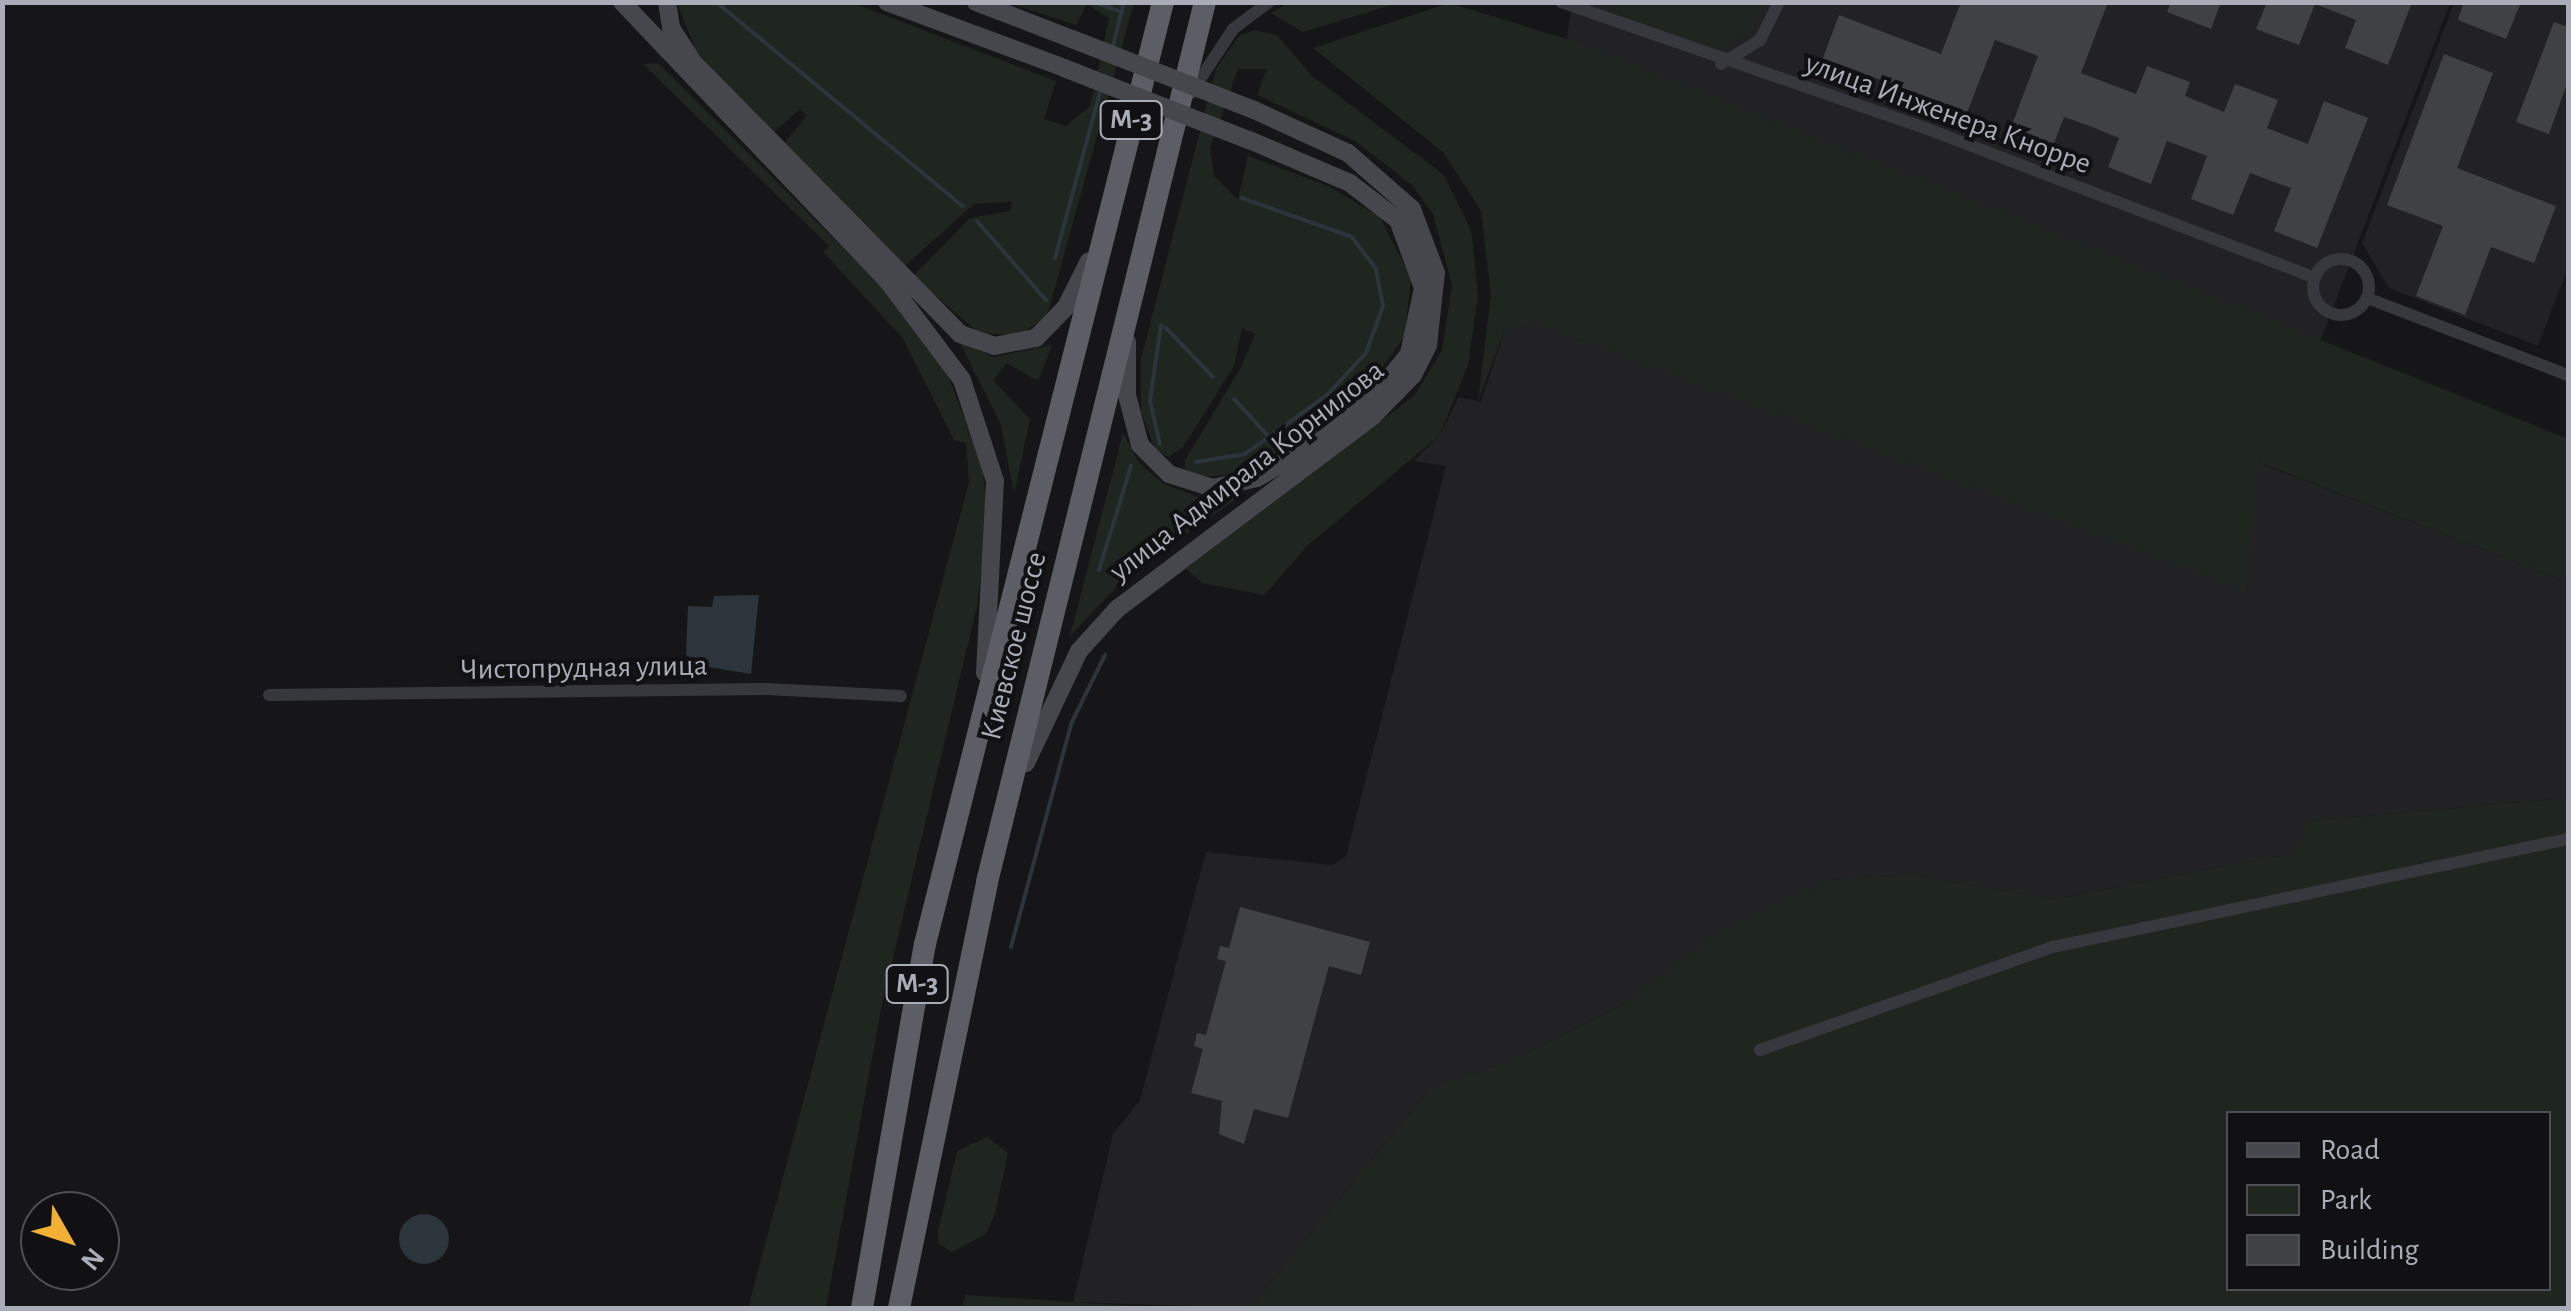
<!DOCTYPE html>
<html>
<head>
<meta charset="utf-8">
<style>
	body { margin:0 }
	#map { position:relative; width:2571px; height:1311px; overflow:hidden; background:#161618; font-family:"Alegreya Sans",sans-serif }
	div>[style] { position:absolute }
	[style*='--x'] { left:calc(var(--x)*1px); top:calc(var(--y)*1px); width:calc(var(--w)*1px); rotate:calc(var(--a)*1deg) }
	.built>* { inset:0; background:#222225 }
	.green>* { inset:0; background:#1e261f }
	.water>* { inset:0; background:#2c353c }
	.round { border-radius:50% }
	.stream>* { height:4px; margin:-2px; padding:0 2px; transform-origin:2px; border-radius:2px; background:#2c353c }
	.building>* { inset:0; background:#404145 }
	.minor>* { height:12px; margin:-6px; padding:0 6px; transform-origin:6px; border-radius:6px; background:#37383d }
	.minor>.ring { margin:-6px; padding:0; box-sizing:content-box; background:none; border:12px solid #37383d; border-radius:50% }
	.secondary>* { height:18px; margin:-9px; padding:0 9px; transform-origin:9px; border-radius:9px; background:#45474d }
	.trunk>* { height:22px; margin:-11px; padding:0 11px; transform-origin:11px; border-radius:11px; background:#5b5e65 }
	.secondary-bridge>* { height:18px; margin:-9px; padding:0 9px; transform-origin:9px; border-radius:9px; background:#45474d }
	span { translate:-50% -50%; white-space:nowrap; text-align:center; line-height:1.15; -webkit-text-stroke:8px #111113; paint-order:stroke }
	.shield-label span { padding:2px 8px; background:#111113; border:2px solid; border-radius:8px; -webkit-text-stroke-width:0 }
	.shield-label { font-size:28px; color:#a8adb8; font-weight:700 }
	.street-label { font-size:30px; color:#a8adb8 }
	.frame { position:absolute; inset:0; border:5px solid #a8adb8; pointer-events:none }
	.legend { position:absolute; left:2226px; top:1111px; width:325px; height:180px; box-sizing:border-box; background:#111113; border:2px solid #4d4f55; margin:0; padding:12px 18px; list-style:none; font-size:30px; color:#a8adb8 }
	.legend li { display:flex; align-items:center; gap:20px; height:50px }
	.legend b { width:50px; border:2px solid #4d4f55 }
	.north { position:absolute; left:20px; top:1191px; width:100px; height:100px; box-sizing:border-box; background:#111113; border:2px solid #4d4f55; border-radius:50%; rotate:129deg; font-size:28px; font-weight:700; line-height:40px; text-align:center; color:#a8adb8 }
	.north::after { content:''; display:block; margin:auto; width:35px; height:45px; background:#f2b134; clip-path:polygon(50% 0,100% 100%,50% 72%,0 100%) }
</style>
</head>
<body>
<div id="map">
	<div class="built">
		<i style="clip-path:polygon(1572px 2px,2450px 3px,2319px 344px,1567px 39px)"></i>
		<i style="clip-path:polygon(2454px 3px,2568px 3px,2568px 268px,2538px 346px,2389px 288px,2362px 243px)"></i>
		<i style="clip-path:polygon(1531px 321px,2247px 590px,2257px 462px,2568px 582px,2568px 798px,2308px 821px,2299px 852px,2055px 899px,1912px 875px,1831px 880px,1622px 1005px,1520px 1057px,1430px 1089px,1250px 1308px,1073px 1302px,1113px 1134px,1140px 1100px,1206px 852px,1333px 865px,1346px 856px,1446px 466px,1414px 461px,1440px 435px,1459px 397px,1481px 402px,1504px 332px)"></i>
	</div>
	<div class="green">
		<i style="clip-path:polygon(677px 3px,853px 3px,1056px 81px,1044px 119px,1066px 126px,1090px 106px,1109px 19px,1087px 3px,1076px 25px,1008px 3px,1134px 3px,1047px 316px,1021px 334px,980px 334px,913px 276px,970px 218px,1010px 211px,1012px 202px,974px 204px,904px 267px,784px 144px,807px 115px,800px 109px,773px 133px,696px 51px)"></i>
		<i style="clip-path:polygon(1289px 3px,1289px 2px,1398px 3px,1303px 32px,1271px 13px)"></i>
		<i style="clip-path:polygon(1449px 3px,1567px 39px,2568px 439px,2568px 582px,2258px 462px,2247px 591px,1531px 321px,1504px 332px,1478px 401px,1491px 294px,1481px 211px,1444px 153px,1313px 48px)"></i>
		<i style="clip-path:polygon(1603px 3px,1765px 3px,1749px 35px,1713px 51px,1621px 18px)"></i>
		<i style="clip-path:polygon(1254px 30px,1277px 35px,1312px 76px,1443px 174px,1471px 230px,1478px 295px,1468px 365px,1440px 435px,1308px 545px,1264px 595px,1202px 583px,1186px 569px,1415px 395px,1442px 350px,1452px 285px,1433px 214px,1412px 185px,1355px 141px,1257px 95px,1267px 69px,1238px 69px,1210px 148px,1214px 176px,1238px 200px,1248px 156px,1330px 187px,1380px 217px,1411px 278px,1405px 336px,1368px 388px,1293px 444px,1238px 474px,1202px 477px,1185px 470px,1185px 460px,1240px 369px,1255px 334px,1242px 328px,1234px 366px,1183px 447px,1168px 457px,1155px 449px,1141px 412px,1141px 359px,1216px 69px,1239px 36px)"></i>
		<i style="clip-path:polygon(658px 63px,881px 286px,945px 368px,983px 467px,987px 524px,977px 606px,882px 1004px,826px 1308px,748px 1308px,969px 482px,966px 443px,954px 440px,902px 337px,823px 252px,829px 246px,643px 64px)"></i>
		<i style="clip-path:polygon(959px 341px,993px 357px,1052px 345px,1038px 381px,1007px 363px,993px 380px,1030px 419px,1014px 494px,1001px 425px)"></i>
		<i style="clip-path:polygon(1123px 433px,1139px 463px,1164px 484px,1198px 497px,1242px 495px,1128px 575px,1070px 636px)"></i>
		<i style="clip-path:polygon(evenodd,2568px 798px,2568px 1308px,1250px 1308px,1430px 1089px,1520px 1057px,1622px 1005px,1718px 933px,1831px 880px,1912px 875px,2055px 899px,2298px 852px,2308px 821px,2568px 798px,2228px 1114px,2548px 1114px,2548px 1288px,2228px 1288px,2228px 1114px)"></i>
		<i style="clip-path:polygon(987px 1137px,1008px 1153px,995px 1214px,986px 1234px,952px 1252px,938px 1243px,938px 1231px,957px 1151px)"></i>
		<i style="clip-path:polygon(966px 1295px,1073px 1302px,1162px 1308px,961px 1308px)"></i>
	</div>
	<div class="water">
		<i style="clip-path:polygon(759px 595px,751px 674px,703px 666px,686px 655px,688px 606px,712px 607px,714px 596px)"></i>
		<i class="round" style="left:399px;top:1214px;width:50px;height:50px"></i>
	</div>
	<div class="stream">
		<i style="--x:716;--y:2;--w:320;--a:39.6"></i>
		<i style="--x:1094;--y:2;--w:30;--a:20"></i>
		<i style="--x:1113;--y:46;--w:45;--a:-76"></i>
		<i style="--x:977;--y:221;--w:105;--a:48.9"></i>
		<i style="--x:1055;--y:258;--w:175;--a:-74.8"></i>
		<i style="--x:1165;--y:327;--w:69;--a:46.2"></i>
		<i style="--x:1234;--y:399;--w:56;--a:47.2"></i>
		<i style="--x:1160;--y:444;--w:44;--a:-103.1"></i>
		<i style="--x:1150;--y:401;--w:77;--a:-81.8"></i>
		<i style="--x:1196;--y:462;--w:50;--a:-9.3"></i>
		<i style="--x:1245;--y:454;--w:101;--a:-35.7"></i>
		<i style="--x:1327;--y:395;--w:57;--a:-47.1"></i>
		<i style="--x:1366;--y:353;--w:50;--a:-70.1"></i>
		<i style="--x:1383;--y:306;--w:38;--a:-101"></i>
		<i style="--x:1376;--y:269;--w:40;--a:-127"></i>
		<i style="--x:1352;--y:237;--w:117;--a:-160.5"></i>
		<i style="--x:1099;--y:570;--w:109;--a:-72.9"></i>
		<i style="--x:1011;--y:947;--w:231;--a:-74.9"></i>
		<i style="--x:1071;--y:724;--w:77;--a:-63.8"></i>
	</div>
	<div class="building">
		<i style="clip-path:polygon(1961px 2px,2108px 2px,2081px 73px,2136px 94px,2147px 66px,2190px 82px,2185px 96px,2224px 112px,2235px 84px,2278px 100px,2267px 128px,2308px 144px,2324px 101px,2368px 118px,2317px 248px,2274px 231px,2291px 188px,2250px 173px,2233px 215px,2191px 199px,2207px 156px,2167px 141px,2151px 184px,2108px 167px,2119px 138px,2087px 125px,2064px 117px,2053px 146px,2010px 130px,2038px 56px,1995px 40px,1967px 113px,1823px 58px,1839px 15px,1941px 54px)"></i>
		<i style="clip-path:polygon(2171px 2px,2221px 2px,2211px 29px,2167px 12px)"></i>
		<i style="clip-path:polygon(2267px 2px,2412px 2px,2388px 65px,2345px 48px,2356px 20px,2315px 4px,2299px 45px,2256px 29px)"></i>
		<i style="clip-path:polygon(2464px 2px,2521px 2px,2506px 39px,2458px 20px)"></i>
		<i style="clip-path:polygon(2554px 22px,2568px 27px,2568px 81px,2549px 134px,2516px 122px)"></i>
		<i style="clip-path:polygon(2444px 54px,2493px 73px,2457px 168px,2556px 206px,2534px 263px,2491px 247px,2465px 315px,2416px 296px,2443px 226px,2387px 205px)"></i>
		<i style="clip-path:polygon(1240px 907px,1370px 942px,1361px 975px,1329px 966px,1288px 1118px,1254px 1109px,1244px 1144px,1219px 1134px,1222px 1101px,1191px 1093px,1203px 1049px,1194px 1046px,1197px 1033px,1206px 1035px,1226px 961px,1217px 959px,1220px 946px,1229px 948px)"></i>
	</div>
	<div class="minor">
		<i style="--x:1561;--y:2;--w:385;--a:19.1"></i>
		<i style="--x:1925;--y:128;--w:418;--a:21"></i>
		<i style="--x:1721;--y:64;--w:46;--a:-31.6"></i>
		<i style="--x:1760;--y:40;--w:42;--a:-63.4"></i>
		<i style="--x:1191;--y:93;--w:77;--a:-56.7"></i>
		<i style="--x:1233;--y:29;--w:45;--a:-36.9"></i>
		<i class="ring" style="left:2313px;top:259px;width:44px;height:44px"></i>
		<i style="--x:2367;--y:298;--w:215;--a:21"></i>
		<i style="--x:269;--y:695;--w:498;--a:-0.7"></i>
		<i style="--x:767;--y:689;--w:134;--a:3"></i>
		<i style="--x:1760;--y:1050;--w:311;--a:-19.4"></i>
		<i style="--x:2053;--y:947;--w:526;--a:-11.84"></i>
	</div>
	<div class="secondary">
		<i style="--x:622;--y:2;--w:384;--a:46.4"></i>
		<i style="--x:887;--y:280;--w:125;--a:53.1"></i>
		<i style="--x:962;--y:380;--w:106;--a:71.9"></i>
		<i style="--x:995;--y:481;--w:192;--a:93"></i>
		<i style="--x:667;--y:2;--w:26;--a:81"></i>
		<i style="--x:671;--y:28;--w:40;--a:57.1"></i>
		<i style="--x:693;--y:62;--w:381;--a:45.5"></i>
		<i style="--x:960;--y:334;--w:36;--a:19"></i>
		<i style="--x:994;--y:346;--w:43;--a:-10.8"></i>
		<i style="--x:1036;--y:338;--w:43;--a:-45.9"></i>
		<i style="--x:1066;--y:307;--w:51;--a:-63.4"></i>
		<i style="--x:887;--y:2;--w:189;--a:20.4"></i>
		<i style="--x:976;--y:2;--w:103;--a:21.1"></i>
		<i style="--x:1127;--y:342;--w:53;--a:90"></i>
		<i style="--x:1127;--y:395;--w:52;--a:75.4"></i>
		<i style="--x:1140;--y:445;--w:41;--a:45"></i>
		<i style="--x:1169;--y:474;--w:46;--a:17.7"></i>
		<i style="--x:1213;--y:488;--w:45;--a:-12.8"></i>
		<i style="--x:1257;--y:478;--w:50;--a:-30.2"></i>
		<i style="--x:1300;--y:453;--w:94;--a:-37.2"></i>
		<i style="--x:1375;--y:396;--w:54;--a:-51"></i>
		<i style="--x:1409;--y:354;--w:67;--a:-78"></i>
		<i style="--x:1423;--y:288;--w:72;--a:-110.2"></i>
		<i style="--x:1398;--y:220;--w:61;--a:-142.4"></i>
		<i style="--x:1350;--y:183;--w:110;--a:-156.9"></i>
		<i style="--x:1026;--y:763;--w:124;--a:-64.7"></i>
		<i style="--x:1079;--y:651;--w:57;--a:-47.9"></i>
		<i style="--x:1117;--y:609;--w:319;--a:-37"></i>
		<i style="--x:1372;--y:417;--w:59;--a:-45.7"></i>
		<i style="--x:1413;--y:375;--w:34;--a:-63"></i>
		<i style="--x:1428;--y:345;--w:72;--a:-83.7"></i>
		<i style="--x:1436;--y:273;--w:68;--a:-110.6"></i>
		<i style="--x:1412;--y:209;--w:85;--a:-138.8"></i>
		<i style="--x:1348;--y:153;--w:103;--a:-155.4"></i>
	</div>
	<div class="trunk">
		<i style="--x:862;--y:1308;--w:369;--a:-80.2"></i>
		<i style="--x:925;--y:944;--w:972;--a:-75.82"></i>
		<i style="--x:899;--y:1308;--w:435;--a:-78.3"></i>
		<i style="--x:987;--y:882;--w:907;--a:-76.09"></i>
	</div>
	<div class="secondary-bridge">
		<i style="--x:1072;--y:39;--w:195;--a:21.3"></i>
		<i style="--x:1064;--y:68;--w:199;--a:21.3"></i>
	</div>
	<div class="shield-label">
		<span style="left:1131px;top:120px">М-3</span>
		<span style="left:917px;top:984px">М-3</span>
	</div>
	<div class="street-label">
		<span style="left:1948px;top:114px;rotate:20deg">улица Инженера Кнорре</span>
		<span style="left:1247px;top:471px;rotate:-38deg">улица Адмирала Корнилова</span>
		<span style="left:1014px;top:646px;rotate:-76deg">Киевское шоссе</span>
		<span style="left:584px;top:668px;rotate:-1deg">Чистопрудная улица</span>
	</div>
	<div class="frame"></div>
	<ul class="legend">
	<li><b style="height:12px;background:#45474d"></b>Road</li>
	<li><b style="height:28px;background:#1e261f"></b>Park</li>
	<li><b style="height:28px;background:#404145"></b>Building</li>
	</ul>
	<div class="north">N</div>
</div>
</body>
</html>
